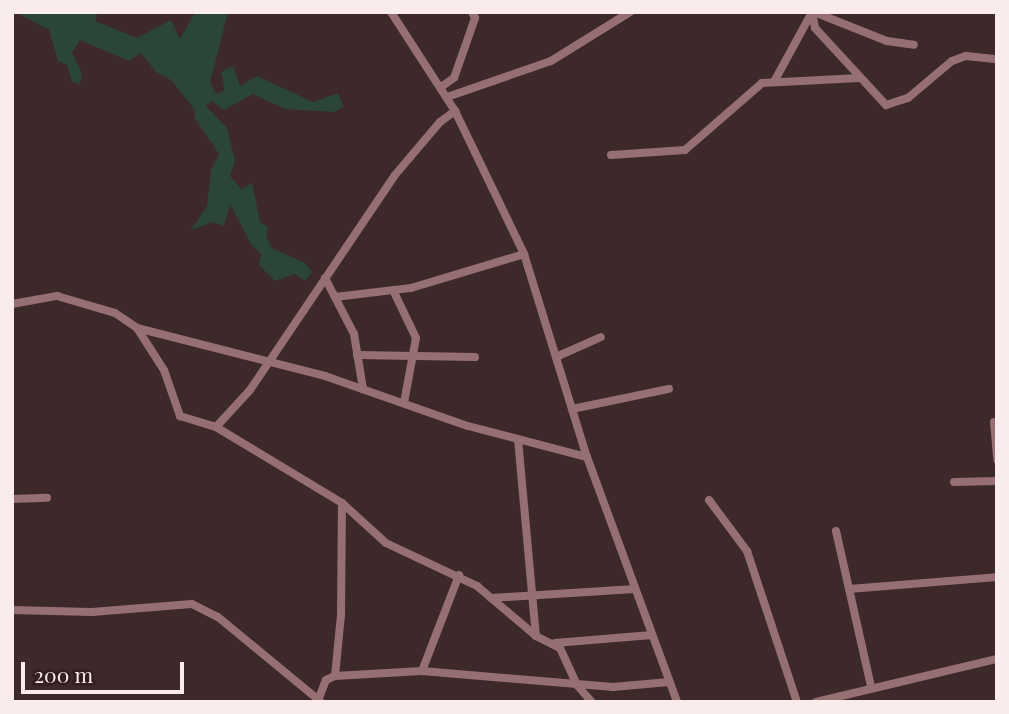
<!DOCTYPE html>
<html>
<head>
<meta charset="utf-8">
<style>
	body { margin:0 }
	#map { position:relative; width:1009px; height:714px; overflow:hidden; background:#3d282a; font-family:"Playfair Display",serif }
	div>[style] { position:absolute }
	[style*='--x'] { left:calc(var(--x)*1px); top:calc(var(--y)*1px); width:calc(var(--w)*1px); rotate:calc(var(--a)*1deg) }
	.green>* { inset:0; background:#2b4537 }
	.minor>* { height:8px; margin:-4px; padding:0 4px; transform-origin:4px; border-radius:4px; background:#966f73 }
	span { translate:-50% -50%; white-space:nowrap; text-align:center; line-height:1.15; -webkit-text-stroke:7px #321e21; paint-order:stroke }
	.frame { position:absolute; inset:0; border:14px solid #faebec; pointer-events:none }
	.scale { position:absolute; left:21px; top:662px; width:163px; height:32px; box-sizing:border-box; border:4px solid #faebec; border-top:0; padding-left:9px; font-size:21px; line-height:24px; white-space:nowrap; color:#faebec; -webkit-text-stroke:5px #321e21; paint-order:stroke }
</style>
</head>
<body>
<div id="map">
	<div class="green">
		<i style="clip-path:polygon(15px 12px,98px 12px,95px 21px,137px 38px,171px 20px,180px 39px,195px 12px,228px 12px,210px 83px,216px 94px,225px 90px,221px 72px,233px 66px,240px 86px,257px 76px,313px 102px,338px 93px,344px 107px,334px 112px,285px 109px,253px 94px,224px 110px,211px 101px,206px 106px,227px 128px,235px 161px,230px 176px,241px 189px,252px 183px,260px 222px,268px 227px,266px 236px,272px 248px,305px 263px,312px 272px,305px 281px,295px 274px,275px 281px,259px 265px,261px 254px,252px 246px,230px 204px,224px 226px,213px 222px,191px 230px,207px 206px,211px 170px,219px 154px,194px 117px,195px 110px,171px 80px,156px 72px,141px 53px,129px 61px,80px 40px,72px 53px,82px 73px,80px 84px,72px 82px,67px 65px,58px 61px,49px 30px)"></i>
	</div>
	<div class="minor">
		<i style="--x:391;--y:12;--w:118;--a:57.1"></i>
		<i style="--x:455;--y:111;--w:159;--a:64.2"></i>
		<i style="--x:524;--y:254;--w:213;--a:72.8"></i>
		<i style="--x:587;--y:457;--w:261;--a:69.8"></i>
		<i style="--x:812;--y:12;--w:16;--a:79"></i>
		<i style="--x:815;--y:28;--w:105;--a:47.3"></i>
		<i style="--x:886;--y:105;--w:23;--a:-18"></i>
		<i style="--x:908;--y:98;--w:57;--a:-40.1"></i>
		<i style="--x:952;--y:61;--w:15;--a:-20"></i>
		<i style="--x:966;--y:56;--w:31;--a:6"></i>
		<i style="--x:814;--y:12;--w:79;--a:21.7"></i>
		<i style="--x:887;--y:41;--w:27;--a:8"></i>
		<i style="--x:775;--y:80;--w:77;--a:-61.4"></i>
		<i style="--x:441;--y:87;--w:16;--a:-35"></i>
		<i style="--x:454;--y:78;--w:64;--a:-70.7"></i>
		<i style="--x:475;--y:18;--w:7;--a:-117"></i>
		<i style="--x:447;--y:97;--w:110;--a:-19.1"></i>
		<i style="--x:551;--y:61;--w:93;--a:-31.8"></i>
		<i style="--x:611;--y:155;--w:74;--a:-3.9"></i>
		<i style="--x:685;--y:150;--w:102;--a:-41"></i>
		<i style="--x:762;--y:83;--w:98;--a:-2.9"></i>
		<i style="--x:325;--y:278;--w:63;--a:62.6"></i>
		<i style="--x:354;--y:334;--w:56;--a:80.7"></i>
		<i style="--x:393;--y:290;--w:53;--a:64.4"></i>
		<i style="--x:416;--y:338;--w:66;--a:100.5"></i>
		<i style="--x:335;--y:297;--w:77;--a:-6.8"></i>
		<i style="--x:411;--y:288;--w:118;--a:-16.7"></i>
		<i style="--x:12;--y:304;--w:46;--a:-10.1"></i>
		<i style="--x:57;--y:296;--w:60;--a:16.3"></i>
		<i style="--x:115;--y:313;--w:27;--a:34"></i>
		<i style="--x:137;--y:328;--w:50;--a:57.3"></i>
		<i style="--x:164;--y:370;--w:49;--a:70.8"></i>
		<i style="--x:180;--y:416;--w:38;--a:17"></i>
		<i style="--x:216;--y:427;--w:147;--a:31.1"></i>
		<i style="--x:342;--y:503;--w:59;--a:42.3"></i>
		<i style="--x:386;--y:543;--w:101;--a:25.3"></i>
		<i style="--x:477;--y:586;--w:77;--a:40.3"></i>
		<i style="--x:536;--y:636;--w:27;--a:27"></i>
		<i style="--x:560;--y:648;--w:41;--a:65.3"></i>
		<i style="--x:577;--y:685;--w:23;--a:49"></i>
		<i style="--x:137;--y:328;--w:194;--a:14.3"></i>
		<i style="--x:325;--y:376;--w:151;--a:19.3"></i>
		<i style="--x:468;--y:426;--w:123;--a:14.6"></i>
		<i style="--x:357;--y:355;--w:118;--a:1"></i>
		<i style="--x:556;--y:357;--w:49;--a:-24"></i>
		<i style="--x:572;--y:409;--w:99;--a:-11.7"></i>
		<i style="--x:994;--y:422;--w:38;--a:85"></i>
		<i style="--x:216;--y:427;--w:50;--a:-47.4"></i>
		<i style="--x:250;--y:390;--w:259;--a:-56"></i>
		<i style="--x:395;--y:175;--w:70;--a:-49.7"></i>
		<i style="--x:440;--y:122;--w:19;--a:-36"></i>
		<i style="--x:518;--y:439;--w:198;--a:84.8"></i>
		<i style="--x:954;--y:482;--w:43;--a:-1.3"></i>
		<i style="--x:12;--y:499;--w:35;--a:-2"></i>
		<i style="--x:709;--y:500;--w:64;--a:53.3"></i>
		<i style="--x:747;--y:551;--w:159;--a:71.7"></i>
		<i style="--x:836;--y:531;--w:159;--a:77.3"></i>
		<i style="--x:849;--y:589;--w:148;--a:-4.6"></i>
		<i style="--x:491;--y:598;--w:144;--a:-3.6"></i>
		<i style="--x:12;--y:610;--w:80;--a:1.4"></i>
		<i style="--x:92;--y:612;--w:100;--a:-4.6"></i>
		<i style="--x:192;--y:604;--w:29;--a:27"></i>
		<i style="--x:218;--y:617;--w:134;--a:39.5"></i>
		<i style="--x:555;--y:643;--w:97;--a:-4.7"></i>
		<i style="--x:422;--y:671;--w:103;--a:-68.9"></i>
		<i style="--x:335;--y:676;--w:61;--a:-84.4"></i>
		<i style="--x:341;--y:615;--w:112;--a:-89.5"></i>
		<i style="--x:319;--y:698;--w:19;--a:-69"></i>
		<i style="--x:326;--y:680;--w:10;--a:-24"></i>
		<i style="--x:335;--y:676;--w:87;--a:-3.3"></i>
		<i style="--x:422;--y:671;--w:192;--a:4.8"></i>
		<i style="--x:613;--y:687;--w:56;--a:-5.1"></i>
		<i style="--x:816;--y:702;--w:186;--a:-13.4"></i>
	</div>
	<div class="frame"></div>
	<div class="scale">200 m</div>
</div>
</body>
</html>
